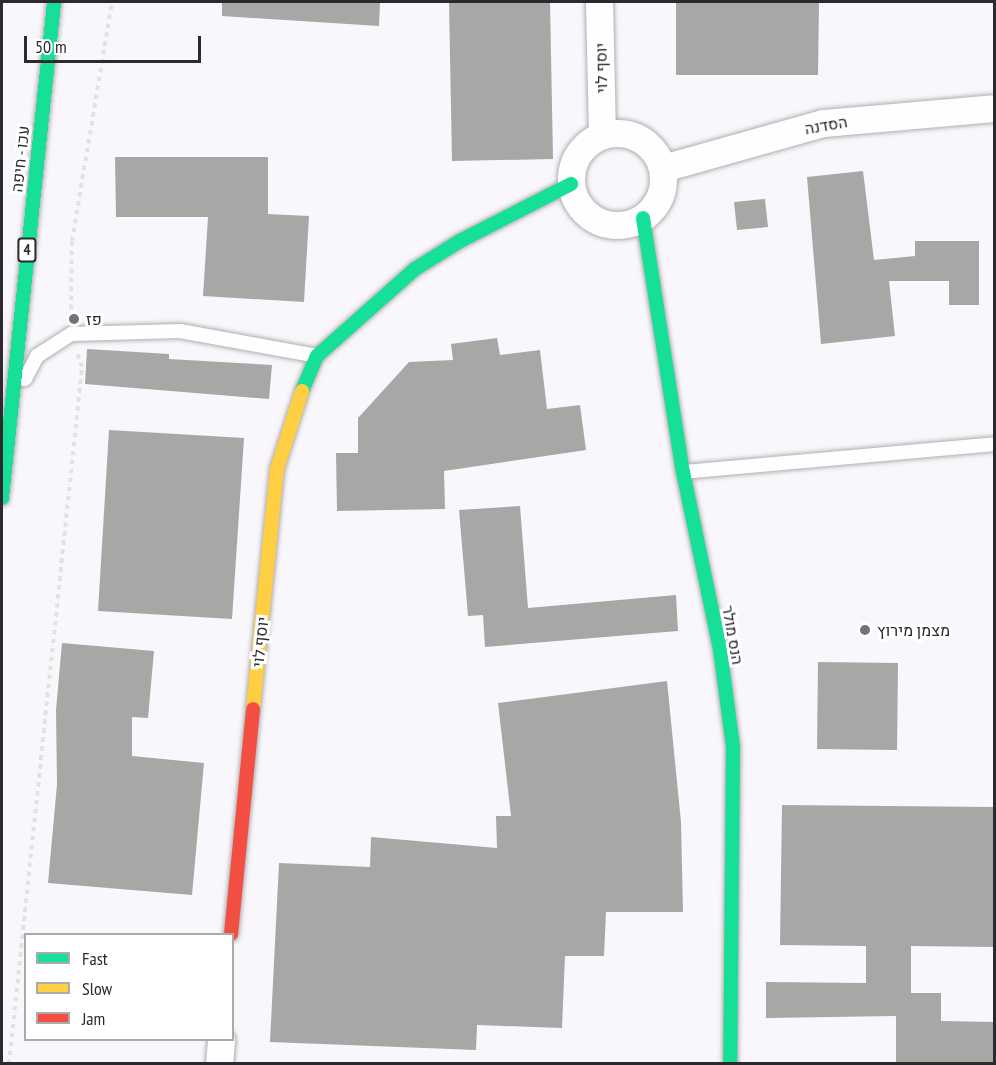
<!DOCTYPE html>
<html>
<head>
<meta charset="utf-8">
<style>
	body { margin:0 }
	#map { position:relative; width:996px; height:1065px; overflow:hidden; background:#f9f7fb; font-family:"PT Sans Narrow",Heebo,sans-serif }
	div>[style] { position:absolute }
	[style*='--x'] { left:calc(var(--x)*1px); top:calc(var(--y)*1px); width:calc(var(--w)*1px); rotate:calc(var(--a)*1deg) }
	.building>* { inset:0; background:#a8a7a6 }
	.path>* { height:4px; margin-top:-2px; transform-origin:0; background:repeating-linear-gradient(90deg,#e3e2e3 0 4.5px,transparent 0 9px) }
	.roads { filter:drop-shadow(0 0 2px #b1aeb2) drop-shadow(0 0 2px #b1aeb2) }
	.lane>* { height:14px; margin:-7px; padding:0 7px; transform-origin:7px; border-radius:7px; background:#fefefe }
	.street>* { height:27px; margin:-13.5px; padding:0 13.5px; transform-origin:13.5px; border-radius:13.5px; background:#fefefe }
	.street>.ring { margin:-13.5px; padding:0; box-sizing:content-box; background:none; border:27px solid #fefefe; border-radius:50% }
	.fast>* { height:14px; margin:-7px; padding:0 7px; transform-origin:7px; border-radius:7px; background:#16e098 }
	.slow>* { height:14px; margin:-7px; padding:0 7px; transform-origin:7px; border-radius:7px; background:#ffcf43 }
	.jam>* { height:14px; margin:-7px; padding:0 7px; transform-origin:7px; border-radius:7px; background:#f24e42 }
	.dots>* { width:16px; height:16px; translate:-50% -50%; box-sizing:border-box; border:3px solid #fff; border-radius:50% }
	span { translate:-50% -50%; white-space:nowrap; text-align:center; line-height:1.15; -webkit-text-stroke:6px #fff; paint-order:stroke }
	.shield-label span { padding:2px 4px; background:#fff; border:2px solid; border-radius:4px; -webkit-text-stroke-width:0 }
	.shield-label { font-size:15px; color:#2d2a2f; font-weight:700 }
	.street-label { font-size:16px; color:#2d2a2f }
	.poi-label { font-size:16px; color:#2d2a2f }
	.left { translate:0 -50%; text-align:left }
	.frame { position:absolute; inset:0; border:3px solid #2d2a2f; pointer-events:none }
	.legend { position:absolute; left:24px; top:933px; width:210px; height:108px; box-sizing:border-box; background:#fff; border:2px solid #abaaac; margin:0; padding:8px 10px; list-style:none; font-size:18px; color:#2d2a2f }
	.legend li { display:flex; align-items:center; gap:12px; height:30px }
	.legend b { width:30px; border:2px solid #abaaac }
	.scale { position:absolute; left:24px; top:36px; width:177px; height:27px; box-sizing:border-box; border:3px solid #2d2a2f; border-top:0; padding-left:8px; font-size:18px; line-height:21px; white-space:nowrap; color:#2d2a2f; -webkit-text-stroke:4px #fff; paint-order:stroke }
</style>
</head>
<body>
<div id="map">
	<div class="building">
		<i style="clip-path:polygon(222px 2px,380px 2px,379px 26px,222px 16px)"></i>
		<i style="clip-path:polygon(449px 2px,550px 2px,553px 159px,452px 161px)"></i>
		<i style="clip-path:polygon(676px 2px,819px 2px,818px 75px,676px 75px)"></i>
		<i style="clip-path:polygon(115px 157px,268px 157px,268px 214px,309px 216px,304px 302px,203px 296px,208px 217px,116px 217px)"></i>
		<i style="clip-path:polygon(863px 171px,874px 260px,915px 256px,915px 241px,979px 241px,979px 305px,949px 305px,949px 281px,889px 281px,895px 336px,821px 344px,807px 177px)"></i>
		<i style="clip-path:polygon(765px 199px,768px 227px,737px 230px,734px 202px)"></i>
		<i style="clip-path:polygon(497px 338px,500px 355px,540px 350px,547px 409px,580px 405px,586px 450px,444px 471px,445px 509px,337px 511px,336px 453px,358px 453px,358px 418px,409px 362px,453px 360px,451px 344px)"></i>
		<i style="clip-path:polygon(87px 349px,169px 354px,169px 359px,272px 365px,269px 399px,85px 384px)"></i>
		<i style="clip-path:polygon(109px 430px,244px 438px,232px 619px,98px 611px)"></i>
		<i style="clip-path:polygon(520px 506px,528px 608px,676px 595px,678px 631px,485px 647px,483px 615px,468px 616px,459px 510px)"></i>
		<i style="clip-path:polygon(62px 643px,154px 651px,148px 718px,132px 717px,132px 756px,204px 763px,192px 895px,48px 883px,57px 784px,56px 710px)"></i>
		<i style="clip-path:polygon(818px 662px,898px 663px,897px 750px,817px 749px)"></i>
		<i style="clip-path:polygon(667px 681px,681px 822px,683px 912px,606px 912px,604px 956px,565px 956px,562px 1028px,477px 1025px,476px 1050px,270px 1042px,279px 863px,370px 867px,371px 837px,497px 848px,496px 816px,511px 816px,498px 703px)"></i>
		<i style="clip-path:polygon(782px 805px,994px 807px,994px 947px,911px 946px,911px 993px,941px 993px,941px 1021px,994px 1022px,994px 1064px,896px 1064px,896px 1016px,766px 1018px,766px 982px,866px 983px,866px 946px,780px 945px)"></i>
	</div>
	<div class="path">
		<i style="--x:71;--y:318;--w:77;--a:-89.3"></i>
		<i style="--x:72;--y:241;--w:242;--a:-80.5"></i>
		<i style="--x:9;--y:1064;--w:701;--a:-84.02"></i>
		<i style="--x:82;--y:367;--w:16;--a:-108"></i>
	</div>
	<div class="roads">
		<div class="lane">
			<i style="--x:25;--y:379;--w:26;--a:-62"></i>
			<i style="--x:37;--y:356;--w:40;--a:-32.9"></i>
			<i style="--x:71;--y:334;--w:109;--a:-1.6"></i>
			<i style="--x:180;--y:331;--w:139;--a:10.3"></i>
			<i style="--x:683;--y:472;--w:312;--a:-5.1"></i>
		</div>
		<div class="street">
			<i style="--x:599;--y:2;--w:133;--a:88.7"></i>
			<i class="ring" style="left:571px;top:133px;width:65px;height:65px"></i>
			<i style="--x:663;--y:168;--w:166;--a:-15.7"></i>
			<i style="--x:823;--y:123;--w:172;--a:-5"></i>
			<i style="--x:219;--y:1064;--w:24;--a:-85"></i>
		</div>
		<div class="fast">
			<i style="--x:643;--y:218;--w:257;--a:81.1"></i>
			<i style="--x:683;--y:472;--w:181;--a:78.2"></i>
			<i style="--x:720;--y:649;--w:99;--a:82.4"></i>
			<i style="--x:733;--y:747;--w:317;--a:90.5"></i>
			<i style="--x:302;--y:391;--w:38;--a:-67"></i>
			<i style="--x:317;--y:356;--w:131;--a:-41.6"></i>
			<i style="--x:415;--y:269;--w:53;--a:-31.9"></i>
			<i style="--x:460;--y:241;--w:125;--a:-27.2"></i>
			<i style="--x:2;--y:498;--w:499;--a:-84"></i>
		</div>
		<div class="slow">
			<i style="--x:253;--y:709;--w:241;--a:-84.3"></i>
			<i style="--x:277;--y:469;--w:82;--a:-72.2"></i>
		</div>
		<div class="jam">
			<i style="--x:231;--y:934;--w:226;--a:-84.4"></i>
		</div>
	</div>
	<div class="dots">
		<i style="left:74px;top:319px;background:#747276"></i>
		<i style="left:865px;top:630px;background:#747276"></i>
	</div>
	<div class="shield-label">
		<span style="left:27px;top:250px">4</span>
	</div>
	<div class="street-label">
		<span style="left:601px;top:68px;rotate:-91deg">יוסף לוי</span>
		<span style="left:826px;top:125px;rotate:-10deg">הסדנה</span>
		<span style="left:20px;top:159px;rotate:-84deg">עכו - חיפה</span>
		<span style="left:733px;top:635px;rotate:80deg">הנס מולר</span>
		<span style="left:260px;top:642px;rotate:-84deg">יוסף לוי</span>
	</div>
	<div class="poi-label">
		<span class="left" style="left:86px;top:319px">פז</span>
		<span class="left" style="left:877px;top:630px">מצמן מירוץ</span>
	</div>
	<div class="frame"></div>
	<ul class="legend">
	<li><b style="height:8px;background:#16e098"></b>Fast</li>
	<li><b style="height:8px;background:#ffcf43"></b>Slow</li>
	<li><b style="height:8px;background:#f24e42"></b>Jam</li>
	</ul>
	<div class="scale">50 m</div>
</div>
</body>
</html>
